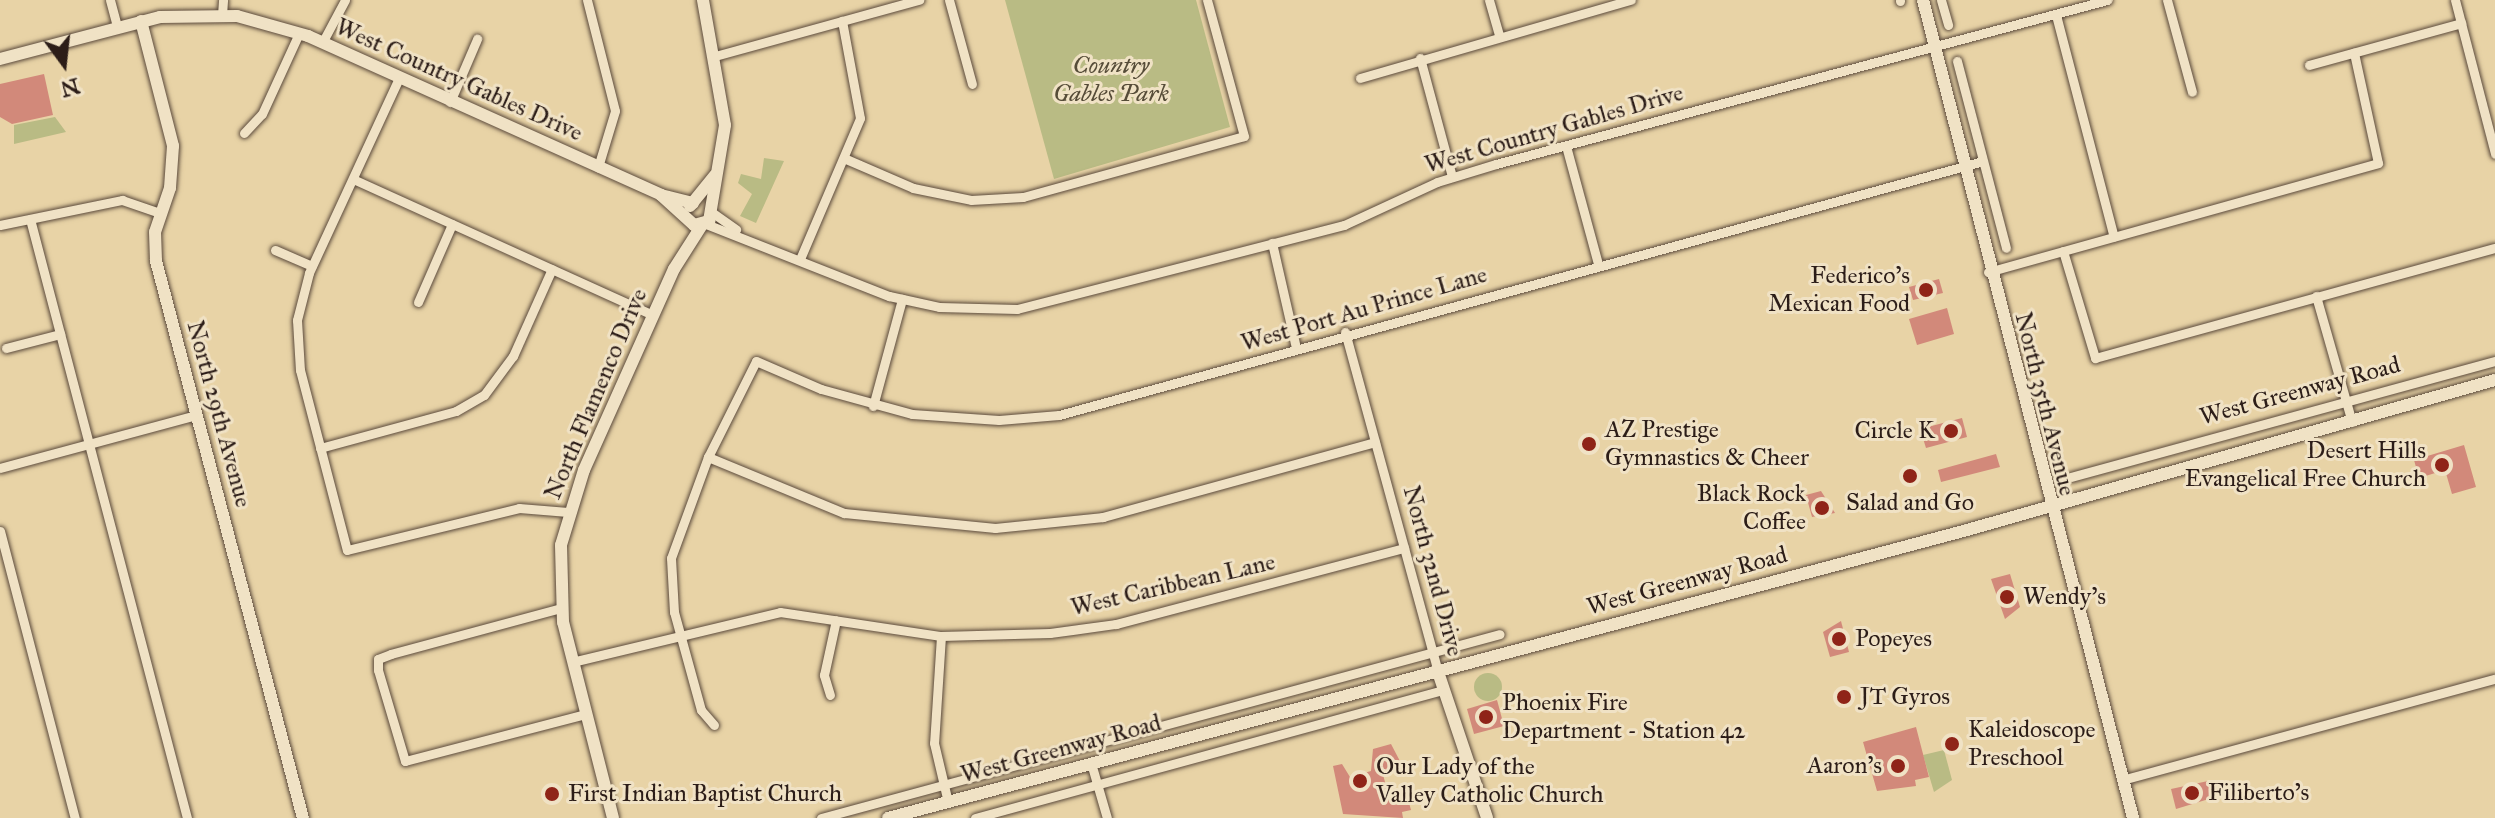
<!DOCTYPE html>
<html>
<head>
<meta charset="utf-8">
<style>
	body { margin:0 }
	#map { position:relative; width:2495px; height:818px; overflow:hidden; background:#e8d3a6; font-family:"IM FELL Great Primer",serif }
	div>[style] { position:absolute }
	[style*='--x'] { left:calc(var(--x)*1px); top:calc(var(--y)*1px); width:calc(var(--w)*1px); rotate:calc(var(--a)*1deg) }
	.green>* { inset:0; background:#b9bb84 }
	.round { border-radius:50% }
	.building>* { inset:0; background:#d2897a }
	.roads { filter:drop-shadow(0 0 2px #5b4a3c) drop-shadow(0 0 2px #5b4a3c) }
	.street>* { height:9px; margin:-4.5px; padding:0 4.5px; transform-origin:4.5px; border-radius:4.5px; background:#f0e2c5 }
	.secondary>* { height:12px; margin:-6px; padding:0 6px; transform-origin:6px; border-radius:6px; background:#f0e2c5 }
	.dots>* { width:22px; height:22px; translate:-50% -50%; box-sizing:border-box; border:4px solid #f0e2c5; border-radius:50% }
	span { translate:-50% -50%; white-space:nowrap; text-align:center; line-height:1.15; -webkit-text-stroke:6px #f0e2c5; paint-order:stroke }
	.park-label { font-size:24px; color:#564c38; font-style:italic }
	.street-label { font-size:24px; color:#2c1d18 }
	.poi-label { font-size:24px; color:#2c1d18 }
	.right { translate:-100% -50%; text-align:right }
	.left { translate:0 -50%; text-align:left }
	.north { position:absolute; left:24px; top:24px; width:80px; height:80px; -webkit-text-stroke:6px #f0e2c5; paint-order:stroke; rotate:165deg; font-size:22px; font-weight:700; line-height:32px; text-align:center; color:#2c1d18 }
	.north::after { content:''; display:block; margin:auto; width:28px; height:36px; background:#2c1d18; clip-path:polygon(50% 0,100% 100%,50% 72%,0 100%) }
</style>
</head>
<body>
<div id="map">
	<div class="green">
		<i style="clip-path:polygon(1005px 0,1196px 0,1230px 127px,1054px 179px)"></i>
		<i style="clip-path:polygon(55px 117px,66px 132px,14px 144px,14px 125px)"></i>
		<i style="clip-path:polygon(764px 158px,784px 161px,756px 223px,740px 216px,752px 194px,738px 183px,741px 174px,761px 179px)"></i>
		<i class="round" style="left:1474px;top:673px;width:28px;height:28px"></i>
		<i style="clip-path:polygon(1944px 750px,1952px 780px,1934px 792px,1923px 755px)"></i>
	</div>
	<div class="building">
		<i style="clip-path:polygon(44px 74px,53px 115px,12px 124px,0 117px,0 84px)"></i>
		<i style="clip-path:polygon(1939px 279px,1943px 293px,1913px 300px,1909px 287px)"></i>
		<i style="clip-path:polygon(1947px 308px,1954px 334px,1917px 345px,1909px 319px)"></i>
		<i style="clip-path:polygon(1962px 418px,1967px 437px,1926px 448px,1920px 429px)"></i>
		<i style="clip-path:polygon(2464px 445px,2476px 487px,2452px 494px,2445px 470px,2419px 478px,2414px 460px)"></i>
		<i style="clip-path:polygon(1996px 454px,2000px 467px,1941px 482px,1938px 470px)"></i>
		<i style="clip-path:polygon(1821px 491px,1835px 513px,1812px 517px,1806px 495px)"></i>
		<i style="clip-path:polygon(2010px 574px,2020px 607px,2005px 619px,1991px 579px)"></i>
		<i style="clip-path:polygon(1841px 621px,1849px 652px,1830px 657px,1823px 632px)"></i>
		<i style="clip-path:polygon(1497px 700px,1504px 726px,1474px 734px,1467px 709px)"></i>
		<i style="clip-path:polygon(1916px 727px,1929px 777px,1915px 780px,1916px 786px,1877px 791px,1863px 742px)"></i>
		<i style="clip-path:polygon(1391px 744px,1402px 765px,1382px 771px,1391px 804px,1408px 799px,1411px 810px,1402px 812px,1403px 818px,1343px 814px,1333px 766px,1342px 764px,1350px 777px,1371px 771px,1373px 749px)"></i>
		<i style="clip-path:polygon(2208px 781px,2212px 798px,2176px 809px,2171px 789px)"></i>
	</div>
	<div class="roads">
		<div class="street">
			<i style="--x:110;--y:0;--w:28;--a:75"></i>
			<i style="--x:587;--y:0;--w:114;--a:75.8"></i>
			<i style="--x:615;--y:111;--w:59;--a:106.9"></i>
			<i style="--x:949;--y:0;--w:87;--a:74.7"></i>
			<i style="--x:1489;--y:0;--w:37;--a:74"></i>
			<i style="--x:1900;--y:0;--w:1;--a:90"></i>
			<i style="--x:1941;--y:0;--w:26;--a:74"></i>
			<i style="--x:2167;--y:0;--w:95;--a:74.8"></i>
			<i style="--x:2455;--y:0;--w:159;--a:75.4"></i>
			<i style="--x:222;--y:15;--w:15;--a:-86"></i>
			<i style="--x:2056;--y:15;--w:229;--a:75.4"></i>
			<i style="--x:322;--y:43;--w:49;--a:-61.9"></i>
			<i style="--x:715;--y:56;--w:212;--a:-15.4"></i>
			<i style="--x:1420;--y:58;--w:123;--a:74.9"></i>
			<i style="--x:1957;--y:61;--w:193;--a:75.3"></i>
			<i style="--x:2309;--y:65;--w:158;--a:-15.4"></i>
			<i style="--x:399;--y:78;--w:215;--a:114.8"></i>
			<i style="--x:309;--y:273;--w:49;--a:104.3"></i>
			<i style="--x:297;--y:320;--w:50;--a:86.6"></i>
			<i style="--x:300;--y:370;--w:186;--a:75.4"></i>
			<i style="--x:347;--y:550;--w:177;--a:-13.7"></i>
			<i style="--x:519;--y:508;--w:49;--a:4.7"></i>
			<i style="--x:1360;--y:78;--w:282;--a:-16.1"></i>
			<i style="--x:450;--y:102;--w:69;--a:-66.8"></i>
			<i style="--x:244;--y:133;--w:26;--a:-47"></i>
			<i style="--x:262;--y:114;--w:89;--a:-65.4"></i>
			<i style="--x:1566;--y:146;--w:122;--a:74.8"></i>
			<i style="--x:846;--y:159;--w:73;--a:23.4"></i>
			<i style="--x:913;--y:188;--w:59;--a:11.7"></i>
			<i style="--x:971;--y:200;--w:52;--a:-3.3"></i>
			<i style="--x:1023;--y:197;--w:229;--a:-15.4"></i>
			<i style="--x:1244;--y:136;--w:141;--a:-105.2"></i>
			<i style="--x:353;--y:179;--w:329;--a:24.4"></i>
			<i style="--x:710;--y:211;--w:32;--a:35"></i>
			<i style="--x:30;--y:219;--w:619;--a:75.31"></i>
			<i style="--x:706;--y:224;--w:197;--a:21.5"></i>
			<i style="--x:889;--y:296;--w:51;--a:12.4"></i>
			<i style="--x:939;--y:307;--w:78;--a:1.5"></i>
			<i style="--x:1017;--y:309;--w:338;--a:-14.4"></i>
			<i style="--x:1344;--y:225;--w:102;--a:-24.8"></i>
			<i style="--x:1437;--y:182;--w:62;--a:-17"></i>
			<i style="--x:1496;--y:164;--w:633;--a:-15.02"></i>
			<i style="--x:0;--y:225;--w:125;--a:-11.6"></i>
			<i style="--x:122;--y:200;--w:40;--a:18.9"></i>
			<i style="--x:1272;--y:243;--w:108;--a:77.1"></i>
			<i style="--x:275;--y:250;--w:40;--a:23.4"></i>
			<i style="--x:2063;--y:251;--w:112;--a:73.3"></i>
			<i style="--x:2095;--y:358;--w:415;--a:-15.4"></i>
			<i style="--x:800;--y:259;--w:153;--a:-66.9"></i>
			<i style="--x:860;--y:118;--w:99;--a:-100.5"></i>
			<i style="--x:1988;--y:272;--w:405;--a:-15.6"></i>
			<i style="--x:2378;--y:163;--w:113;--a:-102.3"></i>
			<i style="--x:2316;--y:296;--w:131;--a:74.1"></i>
			<i style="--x:418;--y:302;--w:85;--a:-66.4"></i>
			<i style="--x:1345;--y:332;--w:349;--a:74.7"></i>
			<i style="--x:6;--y:348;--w:56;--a:-14.5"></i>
			<i style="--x:873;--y:406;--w:111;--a:-74.8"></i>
			<i style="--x:320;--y:448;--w:141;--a:-15.2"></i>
			<i style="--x:456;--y:411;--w:32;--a:-30"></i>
			<i style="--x:484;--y:395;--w:49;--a:-53.4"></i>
			<i style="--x:513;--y:356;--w:95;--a:-65.9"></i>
			<i style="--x:708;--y:457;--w:147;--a:22.4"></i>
			<i style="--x:844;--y:513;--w:152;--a:5.7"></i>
			<i style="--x:995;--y:528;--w:109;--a:-5.8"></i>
			<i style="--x:1103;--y:517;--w:282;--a:-15.4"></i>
			<i style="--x:0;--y:468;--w:204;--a:-15.1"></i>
			<i style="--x:2071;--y:477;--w:440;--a:-15.3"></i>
			<i style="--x:0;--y:531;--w:297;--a:75.4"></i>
			<i style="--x:561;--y:608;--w:176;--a:164.9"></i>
			<i style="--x:391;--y:654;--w:14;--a:159"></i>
			<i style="--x:378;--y:659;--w:11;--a:90"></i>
			<i style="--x:378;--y:670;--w:95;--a:73.5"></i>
			<i style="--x:405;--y:761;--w:187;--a:-14.6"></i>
			<i style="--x:941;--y:636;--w:107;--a:93.7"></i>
			<i style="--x:934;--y:743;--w:61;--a:76.7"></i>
			<i style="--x:572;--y:662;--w:214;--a:-13.5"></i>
			<i style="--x:780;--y:612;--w:163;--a:8.5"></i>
			<i style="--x:941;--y:636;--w:109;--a:-1.6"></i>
			<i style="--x:1050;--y:633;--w:67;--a:-7.8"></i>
			<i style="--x:1116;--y:624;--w:298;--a:-14.8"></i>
			<i style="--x:830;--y:695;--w:21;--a:-107"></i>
			<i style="--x:824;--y:675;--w:56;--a:-77.7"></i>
			<i style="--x:714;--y:725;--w:20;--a:-131"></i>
			<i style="--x:701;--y:710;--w:102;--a:-105.4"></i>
			<i style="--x:674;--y:612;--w:54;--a:-93.2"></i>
			<i style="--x:671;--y:558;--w:108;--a:-69.9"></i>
			<i style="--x:708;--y:457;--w:107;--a:-63.4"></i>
			<i style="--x:756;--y:361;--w:71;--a:23.3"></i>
			<i style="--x:821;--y:389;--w:94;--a:15.4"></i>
			<i style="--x:912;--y:414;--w:87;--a:3.9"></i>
			<i style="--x:999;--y:420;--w:60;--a:-4.8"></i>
			<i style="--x:1059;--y:415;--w:958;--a:-15.37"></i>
			<i style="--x:1091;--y:763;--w:57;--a:73.8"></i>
			<i style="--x:2122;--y:780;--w:386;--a:-15.2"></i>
			<i style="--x:821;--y:818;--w:703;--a:-15.16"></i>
			<i style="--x:975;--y:818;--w:486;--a:-15.3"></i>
		</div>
		<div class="secondary">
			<i style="--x:1923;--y:0;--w:845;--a:75.6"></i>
			<i style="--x:141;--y:21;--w:129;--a:75.6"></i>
			<i style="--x:173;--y:146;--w:42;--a:94.1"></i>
			<i style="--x:170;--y:188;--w:46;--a:108.8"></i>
			<i style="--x:155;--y:232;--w:29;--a:88"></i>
			<i style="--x:156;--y:261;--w:576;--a:75.22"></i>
			<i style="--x:0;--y:59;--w:165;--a:-14.7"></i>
			<i style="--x:160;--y:17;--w:77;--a:-0.7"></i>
			<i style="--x:237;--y:16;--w:74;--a:15.7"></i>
			<i style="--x:308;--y:36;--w:387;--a:24.2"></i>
			<i style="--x:661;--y:195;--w:33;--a:14"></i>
			<i style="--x:661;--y:195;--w:45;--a:42.3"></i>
			<i style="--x:694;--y:225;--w:16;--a:-15"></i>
			<i style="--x:709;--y:221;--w:97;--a:-80.5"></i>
			<i style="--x:725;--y:125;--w:127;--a:-100"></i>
			<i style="--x:690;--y:206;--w:40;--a:-51"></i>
			<i style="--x:1437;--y:669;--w:157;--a:71.4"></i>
			<i style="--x:613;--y:818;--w:202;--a:-104.3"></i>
			<i style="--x:563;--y:622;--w:77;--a:-91.5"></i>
			<i style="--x:561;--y:545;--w:78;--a:-73"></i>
			<i style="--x:584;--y:470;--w:220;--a:-65.9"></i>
			<i style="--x:674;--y:269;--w:52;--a:-57.5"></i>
			<i style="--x:888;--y:818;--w:1117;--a:-14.94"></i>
			<i style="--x:1967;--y:530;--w:549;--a:-15.86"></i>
		</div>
	</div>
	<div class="dots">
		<i style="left:1926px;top:290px;background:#8f2418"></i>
		<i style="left:1951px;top:431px;background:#8f2418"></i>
		<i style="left:1589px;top:444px;background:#8f2418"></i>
		<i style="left:2442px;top:465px;background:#8f2418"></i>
		<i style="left:1910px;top:476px;background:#8f2418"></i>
		<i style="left:1822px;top:508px;background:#8f2418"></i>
		<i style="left:2007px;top:597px;background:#8f2418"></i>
		<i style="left:1839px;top:639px;background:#8f2418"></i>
		<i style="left:1844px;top:697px;background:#8f2418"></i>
		<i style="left:1486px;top:717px;background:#8f2418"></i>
		<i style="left:1952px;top:744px;background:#8f2418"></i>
		<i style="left:1898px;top:766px;background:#8f2418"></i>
		<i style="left:1360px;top:781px;background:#8f2418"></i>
		<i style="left:2192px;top:793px;background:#8f2418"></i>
		<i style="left:552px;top:794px;background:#8f2418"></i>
	</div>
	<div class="park-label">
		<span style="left:1111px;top:80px">Country<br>Gables Park</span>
	</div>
	<div class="street-label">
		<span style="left:459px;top:80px;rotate:24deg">West Country Gables Drive</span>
		<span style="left:1554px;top:129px;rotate:-16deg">West Country Gables Drive</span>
		<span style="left:1364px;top:309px;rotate:-16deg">West Port Au Prince Lane</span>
		<span style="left:2300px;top:391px;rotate:-15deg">West Greenway Road</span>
		<span style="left:596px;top:394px;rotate:-67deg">North Flamenco Drive</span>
		<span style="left:2045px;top:404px;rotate:76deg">North 35th Avenue</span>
		<span style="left:219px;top:414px;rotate:75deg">North 29th Avenue</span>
		<span style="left:1433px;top:571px;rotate:75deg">North 32nd Drive</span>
		<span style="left:1687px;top:581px;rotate:-15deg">West Greenway Road</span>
		<span style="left:1173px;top:585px;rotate:-13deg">West Caribbean Lane</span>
		<span style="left:1061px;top:749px;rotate:-15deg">West Greenway Road</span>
	</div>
	<div class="poi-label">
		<span class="right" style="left:1910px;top:290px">Federico's<br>Mexican Food</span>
		<span class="left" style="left:1605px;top:444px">AZ Prestige<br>Gymnastics &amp; Cheer</span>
		<span class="right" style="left:1935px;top:431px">Circle K</span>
		<span class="right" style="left:2426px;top:465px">Desert Hills<br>Evangelical Free Church</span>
		<span class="right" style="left:1806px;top:508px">Black Rock<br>Coffee</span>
		<span style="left:1910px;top:503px">Salad and Go</span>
		<span class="left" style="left:2023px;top:597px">Wendy's</span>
		<span class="left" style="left:1855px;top:639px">Popeyes</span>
		<span class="left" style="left:1860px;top:697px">JT Gyros</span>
		<span class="left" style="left:1502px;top:717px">Phoenix Fire<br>Department - Station 42</span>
		<span class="left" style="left:1968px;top:744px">Kaleidoscope<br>Preschool</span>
		<span class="right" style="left:1882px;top:766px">Aaron's</span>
		<span class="left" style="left:1376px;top:781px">Our Lady of the<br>Valley Catholic Church</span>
		<span class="left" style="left:2208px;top:793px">Filiberto's</span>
		<span class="left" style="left:568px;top:794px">First Indian Baptist Church</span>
	</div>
	<div class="north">N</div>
</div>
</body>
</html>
